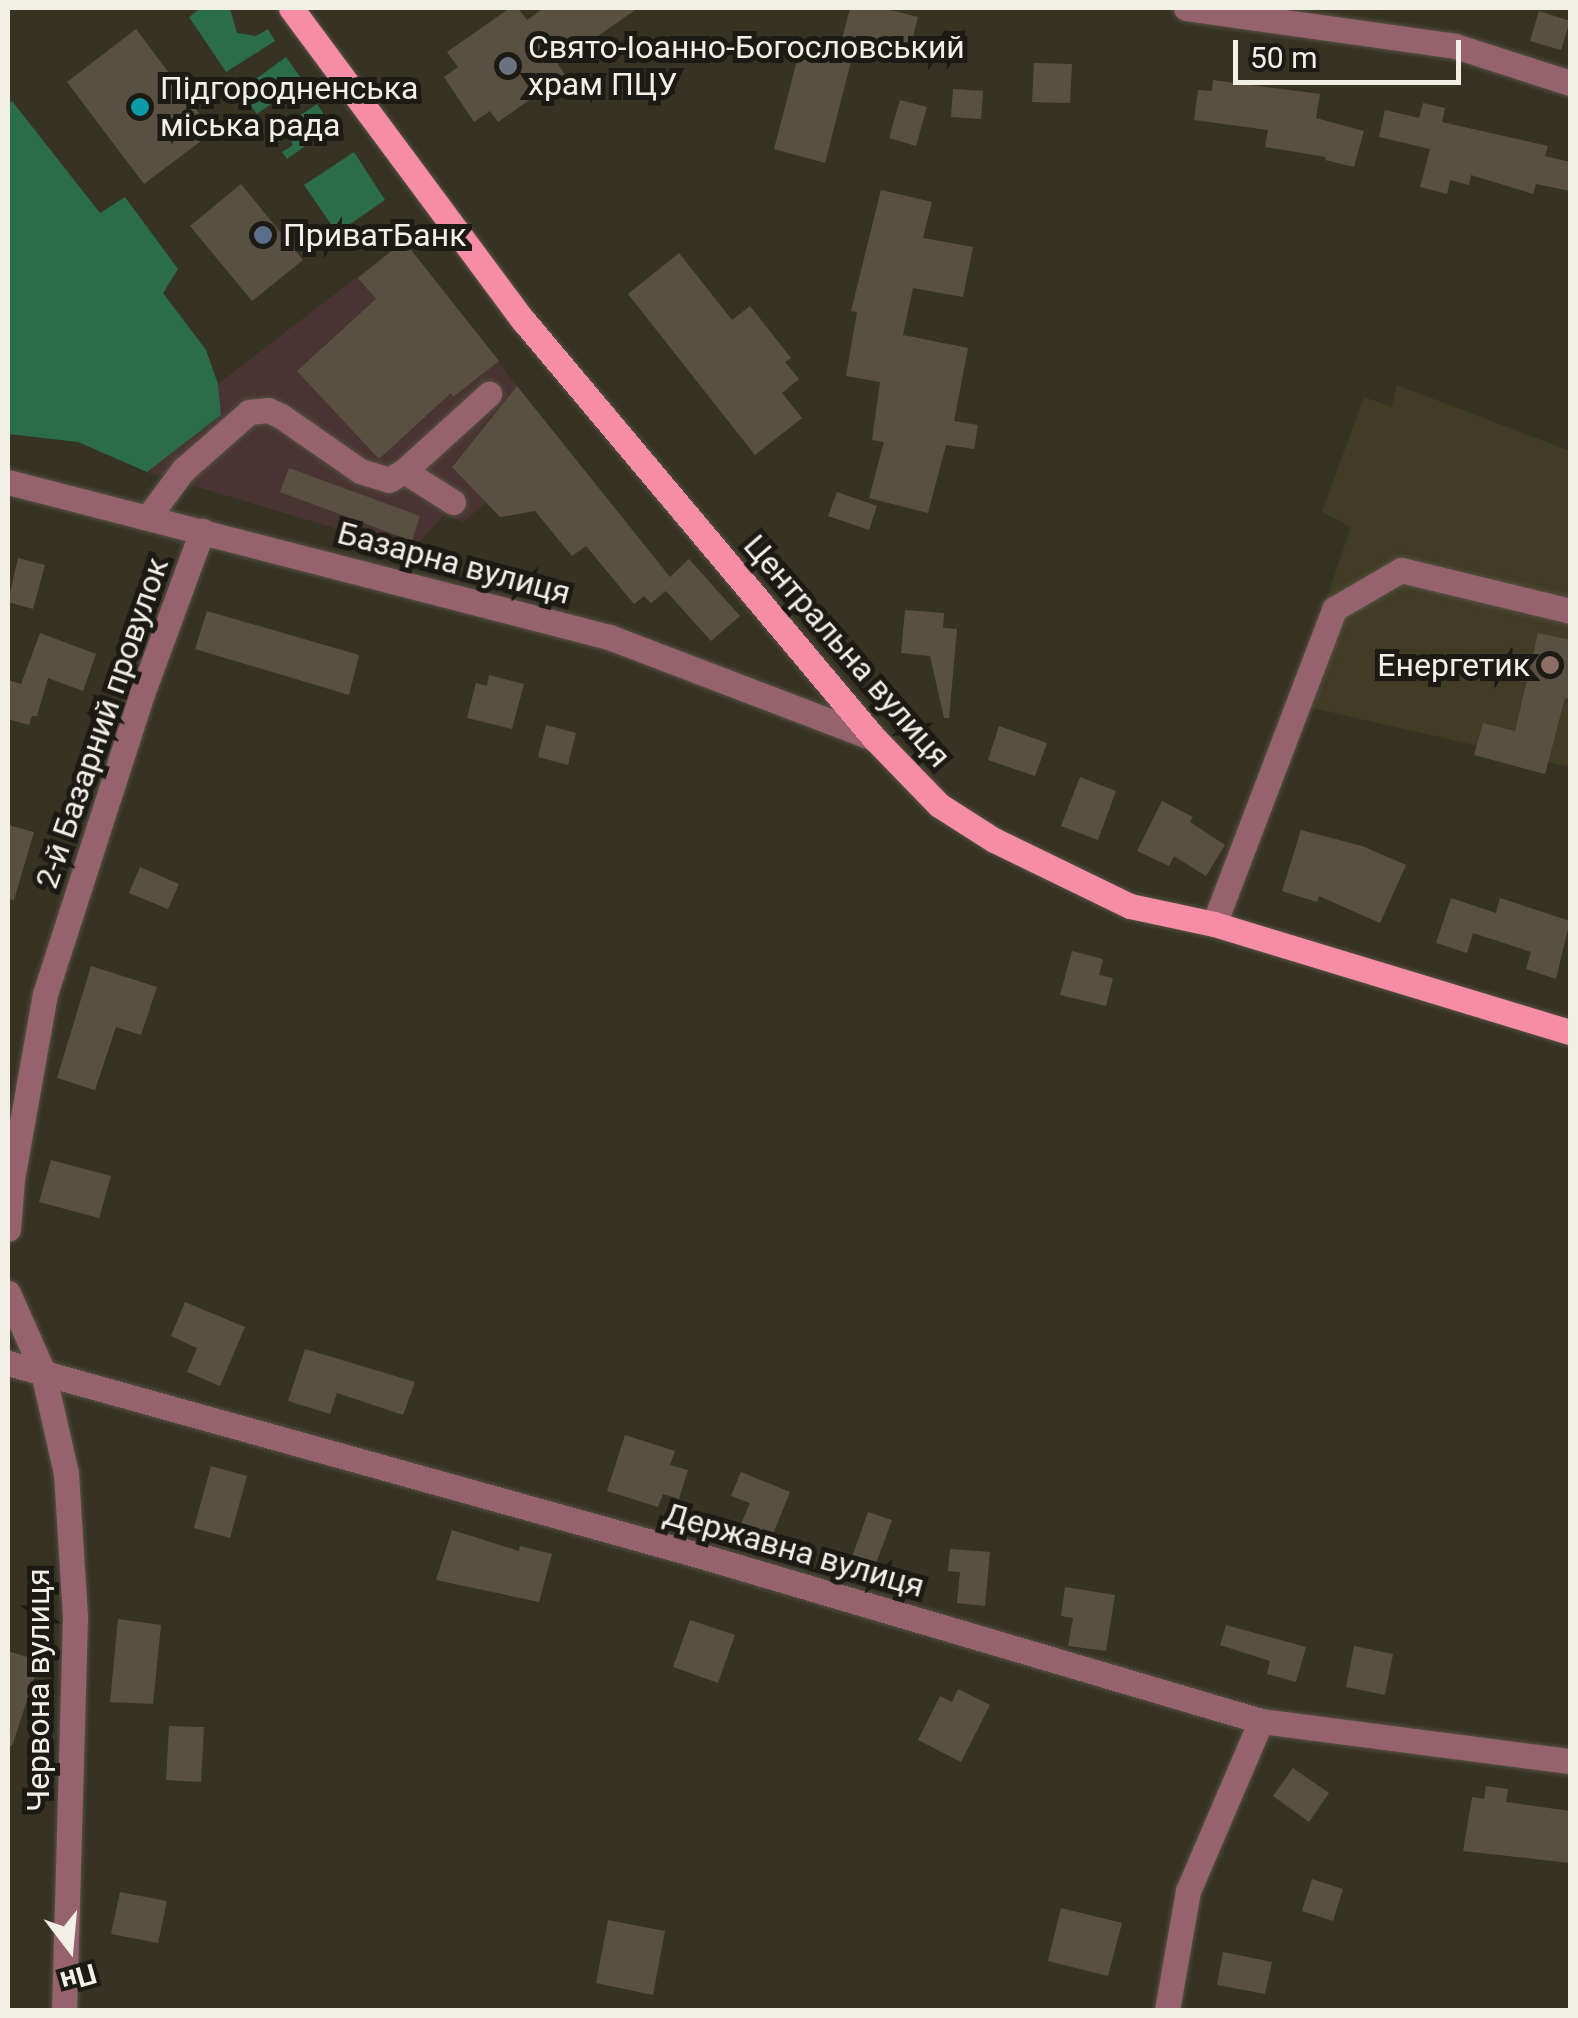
<!DOCTYPE html>
<html>
<head>
<meta charset="utf-8">
<style>
	body { margin:0 }
	#map { position:relative; width:1578px; height:2018px; overflow:hidden; background:#373323; font-family:Roboto,sans-serif }
	div>[style] { position:absolute }
	[style*='--x'] { left:calc(var(--x)*1px); top:calc(var(--y)*1px); width:calc(var(--w)*1px); rotate:calc(var(--a)*1deg) }
	.commercial>* { inset:0; background:#493433 }
	.built>* { inset:0; background:#423c26 }
	.green>* { inset:0; background:#2b6c49 }
	.building>* { inset:0; background:#5a5042 }
	.roads { filter:drop-shadow(0 0 2px #555142) drop-shadow(0 0 2px #555142) }
	.minor>* { height:25px; margin:-12.5px; padding:0 12.5px; transform-origin:12.5px; border-radius:12.5px; background:#95626d }
	.major>* { height:25px; margin:-12.5px; padding:0 12.5px; transform-origin:12.5px; border-radius:12.5px; background:#f68da6 }
	.dots>* { width:28px; height:28px; translate:-50% -50%; box-sizing:border-box; border:5px solid #1c1a14; border-radius:50% }
	span { translate:-50% -50%; white-space:nowrap; text-align:center; line-height:1.15; -webkit-text-stroke:10px #1c1a14; paint-order:stroke }
	.poi-label { font-size:32px; color:#f2f0e6 }
	.left { translate:0 -50%; text-align:left }
	.right { translate:-100% -50%; text-align:right }
	.street-label { font-size:32px; color:#f2f0e6 }
	.frame { position:absolute; inset:0; border:10px solid #f2f0e6; pointer-events:none }
	.north { position:absolute; left:20px; top:1898px; width:100px; height:100px; -webkit-text-stroke:8px #1c1a14; paint-order:stroke; rotate:164deg; font-size:28px; font-weight:700; line-height:40px; text-align:center; color:#f2f0e6 }
	.north::after { content:''; display:block; margin:auto; width:35px; height:45px; background:#f2f0e6; clip-path:polygon(50% 0,100% 100%,50% 72%,0 100%) }
	.scale { position:absolute; left:1233px; top:40px; width:228px; height:45px; box-sizing:border-box; border:5px solid #f2f0e6; border-top:0; padding-left:12px; font-size:30px; line-height:35px; white-space:nowrap; color:#f2f0e6; -webkit-text-stroke:8px #1c1a14; paint-order:stroke }
</style>
</head>
<body>
<div id="map">
	<div class="commercial">
		<i style="clip-path:polygon(404px 241px,517px 386px,452px 466px,486px 503px,463px 522px,445px 514px,411px 551px,147px 472px,220px 415px,218px 384px)"></i>
	</div>
	<div class="built">
		<i style="clip-path:polygon(1397px 385px,1570px 451px,1570px 767px,1291px 703px,1351px 527px,1322px 512px,1364px 397px,1392px 407px)"></i>
	</div>
	<div class="green">
		<i style="clip-path:polygon(201px 8px,230px 8px,237px 33px,256px 36px,268px 29px,275px 41px,226px 72px,189px 17px)"></i>
		<i style="clip-path:polygon(286px 57px,303px 81px,257px 114px,239px 91px)"></i>
		<i style="clip-path:polygon(12px 101px,100px 213px,125px 197px,178px 269px,163px 293px,206px 350px,218px 384px,221px 415px,147px 472px,78px 442px,8px 434px,8px 105px)"></i>
		<i style="clip-path:polygon(317px 104px,332px 127px,287px 159px,282px 152px,293px 145px,289px 136px,275px 144px,269px 136px)"></i>
		<i style="clip-path:polygon(354px 152px,385px 200px,337px 233px,304px 185px)"></i>
	</div>
	<div class="building">
		<i style="clip-path:polygon(510px 8px,518px 8px,527px 20px,544px 8px,638px 8px,558px 64px,565px 75px,498px 122px,490px 111px,474px 122px,444px 77px,458px 67px,447px 52px)"></i>
		<i style="clip-path:polygon(850px 8px,883px 8px,918px 17px,908px 56px,842px 39px)"></i>
		<i style="clip-path:polygon(1539px 11px,1570px 21px,1561px 50px,1530px 41px)"></i>
		<i style="clip-path:polygon(136px 29px,213px 132px,144px 184px,67px 82px)"></i>
		<i style="clip-path:polygon(800px 49px,851px 62px,825px 163px,774px 149px)"></i>
		<i style="clip-path:polygon(1034px 63px,1072px 64px,1070px 103px,1032px 102px)"></i>
		<i style="clip-path:polygon(1213px 80px,1320px 94px,1316px 118px,1364px 131px,1354px 167px,1325px 160px,1326px 157px,1265px 147px,1268px 130px,1194px 120px,1198px 90px,1212px 91px)"></i>
		<i style="clip-path:polygon(953px 89px,983px 91px,981px 119px,951px 117px)"></i>
		<i style="clip-path:polygon(900px 100px,927px 107px,916px 146px,889px 138px)"></i>
		<i style="clip-path:polygon(1423px 103px,1445px 108px,1442px 122px,1548px 146px,1545px 156px,1570px 162px,1570px 191px,1536px 184px,1533px 194px,1471px 175px,1469px 185px,1450px 180px,1447px 194px,1420px 187px,1430px 149px,1379px 137px,1385px 110px,1419px 118px)"></i>
		<i style="clip-path:polygon(241px 184px,303px 260px,252px 301px,190px 226px)"></i>
		<i style="clip-path:polygon(881px 190px,932px 202px,923px 238px,973px 247px,963px 297px,913px 288px,903px 335px,968px 348px,954px 421px,978px 425px,974px 449px,946px 445px,928px 513px,869px 498px,884px 442px,872px 440px,880px 382px,846px 376px,857px 312px,851px 311px)"></i>
		<i style="clip-path:polygon(404px 241px,499px 361px,453px 397px,451px 393px,379px 459px,297px 371px,376px 299px,358px 278px)"></i>
		<i style="clip-path:polygon(679px 253px,732px 320px,750px 306px,791px 358px,785px 362px,799px 379px,782px 393px,802px 418px,755px 455px,628px 294px)"></i>
		<i style="clip-path:polygon(517px 386px,670px 577px,689px 559px,740px 616px,711px 641px,666px 591px,651px 603px,644px 596px,634px 604px,586px 546px,572px 556px,535px 511px,500px 517px,452px 467px)"></i>
		<i style="clip-path:polygon(289px 468px,420px 516px,412px 541px,280px 492px)"></i>
		<i style="clip-path:polygon(837px 492px,877px 506px,869px 530px,828px 516px)"></i>
		<i style="clip-path:polygon(18px 558px,45px 565px,33px 609px,8px 602px)"></i>
		<i style="clip-path:polygon(905px 610px,944px 613px,943px 628px,957px 629px,949px 718px,944px 718px,930px 656px,901px 653px)"></i>
		<i style="clip-path:polygon(207px 611px,359px 655px,349px 695px,195px 649px)"></i>
		<i style="clip-path:polygon(40px 633px,96px 654px,83px 691px,48px 678px,37px 716px,32px 716px,29px 725px,8px 719px,8px 680px,21px 684px)"></i>
		<i style="clip-path:polygon(1538px 633px,1570px 640px,1570px 699px,1565px 698px,1545px 774px,1474px 755px,1483px 723px,1515px 731px)"></i>
		<i style="clip-path:polygon(489px 675px,524px 684px,512px 729px,467px 718px,476px 683px,487px 686px)"></i>
		<i style="clip-path:polygon(546px 725px,576px 733px,568px 765px,538px 757px)"></i>
		<i style="clip-path:polygon(999px 726px,1047px 743px,1035px 776px,988px 760px)"></i>
		<i style="clip-path:polygon(1080px 777px,1116px 791px,1098px 840px,1061px 826px)"></i>
		<i style="clip-path:polygon(1162px 801px,1193px 817px,1190px 822px,1225px 845px,1206px 876px,1174px 856px,1169px 866px,1137px 851px)"></i>
		<i style="clip-path:polygon(8px 825px,34px 832px,14px 900px,8px 899px)"></i>
		<i style="clip-path:polygon(1301px 830px,1362px 846px,1406px 865px,1380px 923px,1319px 896px,1317px 902px,1282px 891px)"></i>
		<i style="clip-path:polygon(140px 867px,179px 884px,168px 909px,129px 893px)"></i>
		<i style="clip-path:polygon(1451px 898px,1496px 913px,1500px 898px,1570px 921px,1556px 979px,1526px 969px,1531px 952px,1473px 933px,1467px 953px,1436px 943px)"></i>
		<i style="clip-path:polygon(1072px 951px,1103px 959px,1099px 975px,1113px 978px,1106px 1006px,1060px 995px)"></i>
		<i style="clip-path:polygon(91px 966px,157px 987px,141px 1035px,116px 1027px,95px 1090px,57px 1078px)"></i>
		<i style="clip-path:polygon(51px 1160px,111px 1176px,99px 1218px,39px 1202px)"></i>
		<i style="clip-path:polygon(185px 1302px,245px 1327px,220px 1386px,187px 1372px,197px 1348px,171px 1336px)"></i>
		<i style="clip-path:polygon(305px 1349px,415px 1382px,403px 1415px,337px 1393px,330px 1414px,288px 1401px)"></i>
		<i style="clip-path:polygon(625px 1435px,675px 1451px,670px 1465px,688px 1470px,679px 1499px,663px 1494px,658px 1507px,607px 1491px)"></i>
		<i style="clip-path:polygon(211px 1466px,247px 1476px,230px 1538px,194px 1528px)"></i>
		<i style="clip-path:polygon(741px 1472px,790px 1492px,769px 1544px,738px 1531px,750px 1503px,731px 1496px)"></i>
		<i style="clip-path:polygon(868px 1512px,892px 1520px,874px 1569px,851px 1560px)"></i>
		<i style="clip-path:polygon(452px 1530px,519px 1551px,520px 1546px,552px 1554px,539px 1602px,436px 1580px)"></i>
		<i style="clip-path:polygon(950px 1549px,990px 1552px,985px 1606px,957px 1603px,960px 1572px,948px 1571px)"></i>
		<i style="clip-path:polygon(1065px 1587px,1115px 1595px,1106px 1651px,1068px 1646px,1073px 1618px,1061px 1616px)"></i>
		<i style="clip-path:polygon(118px 1619px,161px 1625px,153px 1704px,110px 1702px)"></i>
		<i style="clip-path:polygon(690px 1620px,735px 1635px,718px 1683px,673px 1667px)"></i>
		<i style="clip-path:polygon(1226px 1625px,1306px 1647px,1296px 1682px,1267px 1674px,1270px 1661px,1220px 1645px)"></i>
		<i style="clip-path:polygon(1354px 1646px,1393px 1654px,1385px 1695px,1346px 1687px)"></i>
		<i style="clip-path:polygon(8px 1651px,40px 1661px,12px 1746px,8px 1745px)"></i>
		<i style="clip-path:polygon(958px 1689px,990px 1705px,961px 1762px,918px 1740px,940px 1696px,952px 1702px)"></i>
		<i style="clip-path:polygon(169px 1726px,204px 1727px,201px 1782px,166px 1780px)"></i>
		<i style="clip-path:polygon(1293px 1768px,1329px 1793px,1309px 1822px,1273px 1796px)"></i>
		<i style="clip-path:polygon(1486px 1786px,1508px 1789px,1506px 1802px,1570px 1811px,1570px 1863px,1463px 1851px,1472px 1797px,1484px 1799px)"></i>
		<i style="clip-path:polygon(1312px 1879px,1343px 1889px,1333px 1921px,1302px 1911px)"></i>
		<i style="clip-path:polygon(120px 1892px,167px 1901px,158px 1943px,111px 1934px)"></i>
		<i style="clip-path:polygon(1061px 1908px,1122px 1923px,1108px 1976px,1048px 1961px)"></i>
		<i style="clip-path:polygon(608px 1920px,665px 1931px,653px 1995px,596px 1983px)"></i>
		<i style="clip-path:polygon(1223px 1952px,1272px 1962px,1265px 1994px,1217px 1985px)"></i>
	</div>
	<div class="roads">
		<div class="minor">
			<i style="--x:1186;--y:8;--w:272;--a:8"></i>
			<i style="--x:1455;--y:46;--w:121;--a:17.8"></i>
			<i style="--x:404;--y:471;--w:58;--a:32.3"></i>
			<i style="--x:8;--y:482;--w:621;--a:14.46"></i>
			<i style="--x:609;--y:637;--w:284;--a:20.9"></i>
			<i style="--x:148;--y:517;--w:59;--a:-53.3"></i>
			<i style="--x:183;--y:470;--w:88;--a:-41.3"></i>
			<i style="--x:249;--y:412;--w:19;--a:-6"></i>
			<i style="--x:268;--y:410;--w:14;--a:25"></i>
			<i style="--x:281;--y:416;--w:96;--a:34.8"></i>
			<i style="--x:360;--y:471;--w:30;--a:17"></i>
			<i style="--x:389;--y:480;--w:17;--a:-31"></i>
			<i style="--x:404;--y:471;--w:115;--a:-42.2"></i>
			<i style="--x:1214;--y:924;--w:337;--a:-69.1"></i>
			<i style="--x:1334;--y:609;--w:78;--a:-30.2"></i>
			<i style="--x:1401;--y:570;--w:174;--a:13.6"></i>
			<i style="--x:8;--y:1229;--w:50;--a:-85.4"></i>
			<i style="--x:12;--y:1179;--w:188;--a:-79.9"></i>
			<i style="--x:45;--y:994;--w:315;--a:-72.1"></i>
			<i style="--x:142;--y:694;--w:174;--a:-69.8"></i>
			<i style="--x:8;--y:1293;--w:86;--a:66.1"></i>
			<i style="--x:43;--y:1372;--w:104;--a:77.2"></i>
			<i style="--x:66;--y:1473;--w:145;--a:86.4"></i>
			<i style="--x:75;--y:1618;--w:392;--a:91.6"></i>
			<i style="--x:8;--y:1363;--w:716;--a:15.55"></i>
			<i style="--x:698;--y:1555;--w:587;--a:16.43"></i>
			<i style="--x:1261;--y:1721;--w:312;--a:7.4"></i>
			<i style="--x:1167;--y:2010;--w:121;--a:-80"></i>
			<i style="--x:1188;--y:1891;--w:185;--a:-66.8"></i>
		</div>
		<div class="major">
			<i style="--x:291;--y:8;--w:389;--a:53.4"></i>
			<i style="--x:523;--y:320;--w:546;--a:49.98"></i>
			<i style="--x:874;--y:738;--w:93;--a:45.9"></i>
			<i style="--x:939;--y:805;--w:65;--a:32.5"></i>
			<i style="--x:994;--y:840;--w:151;--a:25.9"></i>
			<i style="--x:1130;--y:906;--w:86;--a:12.1"></i>
			<i style="--x:1214;--y:924;--w:372;--a:16.9"></i>
		</div>
	</div>
	<div class="dots">
		<i style="left:508px;top:66px;background:#6b7280"></i>
		<i style="left:140px;top:107px;background:#0f9aa8"></i>
		<i style="left:263px;top:235px;background:#5c6f8a"></i>
		<i style="left:1550px;top:665px;background:#8d6e63"></i>
	</div>
	<div class="poi-label">
		<span class="left" style="left:528px;top:66px">Свято-Іоанно-Богословський<br>храм ПЦУ</span>
		<span class="left" style="left:160px;top:107px">Підгородненська<br>міська рада</span>
		<span class="left" style="left:283px;top:235px">ПриватБанк</span>
		<span class="right" style="left:1530px;top:665px">Енергетик</span>
	</div>
	<div class="street-label">
		<span style="left:454px;top:563px;rotate:15deg">Базарна вулиця</span>
		<span style="left:847px;top:651px;rotate:49deg">Центральна вулиця</span>
		<span style="left:102px;top:723px;rotate:-71deg">2-й Базарний провулок</span>
		<span style="left:794px;top:1550px;rotate:16deg">Державна вулиця</span>
		<span style="left:38px;top:1690px;rotate:-90deg">Червона вулиця</span>
	</div>
	<div class="frame"></div>
	<div class="north">Пн</div>
	<div class="scale">50 m</div>
</div>
</body>
</html>
